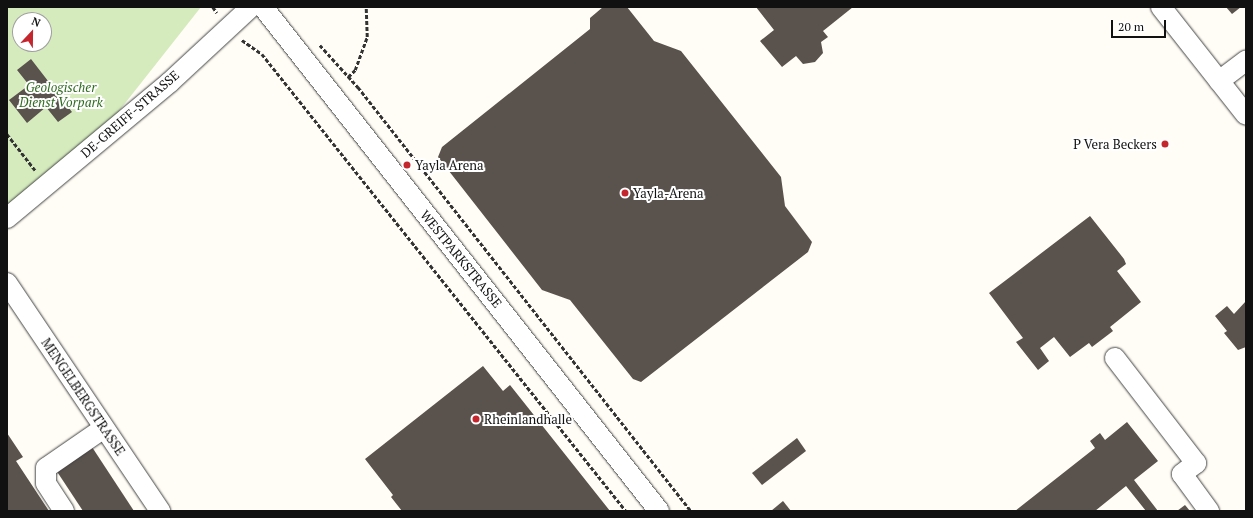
<!DOCTYPE html>
<html>
<head>
<meta charset="utf-8">
<style>
	body { margin:0 }
	#map { position:relative; width:1253px; height:518px; overflow:hidden; background:#fffdf5; font-family:"PT Serif",serif }
	div>[style] { position:absolute }
	[style*='--x'] { left:calc(var(--x)*1px); top:calc(var(--y)*1px); width:calc(var(--w)*1px); rotate:calc(var(--a)*1deg) }
	.green>* { inset:0; background:#d5ebbd }
	.building>* { inset:0; background:#5a524d }
	.path>* { height:2.5px; margin-top:-1.25px; transform-origin:0; background:repeating-linear-gradient(90deg,#333 0 4px,transparent 0 6px) }
	.roads { filter:drop-shadow(0 0 1px #444) drop-shadow(0 0 1px #444) }
	.minor>* { height:20px; margin:-10px; padding:0 10px; transform-origin:10px; border-radius:10px; background:#fff }
	.dots>* { width:11px; height:11px; translate:-50% -50%; box-sizing:border-box; border:2px solid #fff; border-radius:50% }
	span { translate:-50% -50%; white-space:nowrap; text-align:center; line-height:1.15; -webkit-text-stroke:4px #fff; paint-order:stroke }
	.park-label { font-size:13px; color:#2f6b1f; font-style:italic }
	.street-label { font-size:13px; color:#111 }
	.poi-label { font-size:13px; color:#111 }
	.right { translate:-100% -50%; text-align:right }
	.left { translate:0 -50%; text-align:left }
	.frame { position:absolute; inset:0; border:8px solid #111; pointer-events:none }
	.north { position:absolute; left:12px; top:12px; width:40px; height:40px; box-sizing:border-box; background:#fff; border:1px solid #a0a0a0; border-radius:50%; rotate:22deg; font-size:11px; font-weight:700; line-height:16px; text-align:center; color:#111 }
	.north::after { content:''; display:block; margin:auto; width:14px; height:18px; background:#c4262e; clip-path:polygon(50% 0,100% 100%,50% 72%,0 100%) }
	.scale { position:absolute; left:1111px; top:20px; width:55px; height:18px; box-sizing:border-box; border:2px solid #111; border-top:0; padding-left:5px; font-size:12px; line-height:14px; white-space:nowrap; color:#111; -webkit-text-stroke:3px #fff; paint-order:stroke }
</style>
</head>
<body>
<div id="map">
	<div class="green">
		<i style="clip-path:polygon(evenodd,7px 7px,201px 7px,85px 154px,7px 205px,7px 7px,20px 20px,44px 20px,44px 44px,20px 44px,20px 20px)"></i>
	</div>
	<div class="building">
		<i style="clip-path:polygon(603px 7px,627px 7px,654px 41px,681px 51px,781px 177px,785px 206px,812px 242px,808px 252px,641px 382px,633px 379px,570px 300px,542px 290px,438px 157px,442px 147px,590px 29px,590px 18px)"></i>
		<i style="clip-path:polygon(756px 7px,853px 7px,823px 31px,828px 37px,821px 42px,823px 53px,815px 62px,803px 64px,796px 56px,782px 67px,760px 41px,774px 30px)"></i>
		<i style="clip-path:polygon(1226px 7px,1241px 7px,1232px 14px)"></i>
		<i style="clip-path:polygon(31px 59px,72px 112px,58px 122px,46px 107px,27px 123px,9px 100px,29px 85px,17px 70px)"></i>
		<i style="clip-path:polygon(1090px 216px,1124px 259px,1126px 264px,1117px 271px,1141px 302px,1110px 327px,1113px 331px,1092px 347px,1089px 343px,1070px 357px,1054px 337px,1040px 348px,1049px 361px,1038px 370px,1016px 342px,1023px 338px,989px 293px)"></i>
		<i style="clip-path:polygon(1246px 301px,1246px 347px,1238px 350px,1224px 333px,1227px 331px,1215px 316px,1227px 306px,1234px 314px)"></i>
		<i style="clip-path:polygon(483px 366px,503px 391px,510px 385px,610px 511px,402px 511px,391px 497px,393px 495px,365px 459px)"></i>
		<i style="clip-path:polygon(1127px 422px,1158px 461px,1134px 480px,1158px 511px,1146px 511px,1126px 486px,1095px 511px,1015px 511px,1095px 448px,1090px 441px,1100px 433px,1105px 440px)"></i>
		<i style="clip-path:polygon(7px 433px,23px 457px,16px 461px,49px 511px,7px 511px)"></i>
		<i style="clip-path:polygon(797px 438px,806px 451px,762px 485px,752px 473px)"></i>
		<i style="clip-path:polygon(90px 444px,134px 511px,83px 511px,54px 467px)"></i>
		<i style="clip-path:polygon(783px 501px,791px 511px,771px 511px)"></i>
		<i style="clip-path:polygon(1185px 505px,1190px 511px,1177px 511px)"></i>
	</div>
	<div class="path">
		<i style="--x:213;--y:7;--w:7;--a:56"></i>
		<i style="--x:242;--y:40;--w:24;--a:35"></i>
		<i style="--x:262;--y:54;--w:584;--a:51.46"></i>
		<i style="--x:320;--y:45;--w:57;--a:47.9"></i>
		<i style="--x:358;--y:87;--w:539;--a:51.85"></i>
		<i style="--x:348;--y:77;--w:10;--a:-45"></i>
		<i style="--x:355;--y:70;--w:35;--a:-70"></i>
		<i style="--x:367;--y:37;--w:30;--a:-92"></i>
		<i style="--x:7;--y:134;--w:46;--a:52.1"></i>
	</div>
	<div class="roads">
		<div class="minor">
			<i style="--x:263;--y:7;--w:641;--a:51.84"></i>
			<i style="--x:1161;--y:7;--w:137;--a:51.8"></i>
			<i style="--x:1219;--y:81;--w:34;--a:-37"></i>
			<i style="--x:7;--y:218;--w:212;--a:-39.8"></i>
			<i style="--x:170;--y:82;--w:110;--a:-42.8"></i>
			<i style="--x:7;--y:283;--w:275;--a:56.1"></i>
			<i style="--x:1115;--y:358;--w:133;--a:52.4"></i>
			<i style="--x:1196;--y:463;--w:18;--a:142"></i>
			<i style="--x:1182;--y:474;--w:46;--a:53.9"></i>
			<i style="--x:64;--y:511;--w:33;--a:-123"></i>
			<i style="--x:46;--y:483;--w:15;--a:-90"></i>
			<i style="--x:46;--y:468;--w:70;--a:-34.6"></i>
		</div>
	</div>
	<div class="dots">
		<i style="left:1165px;top:144px;background:#c4262e"></i>
		<i style="left:407px;top:165px;background:#c4262e"></i>
		<i style="left:625px;top:193px;background:#c4262e"></i>
		<i style="left:476px;top:419px;background:#c4262e"></i>
	</div>
	<div class="park-label">
		<span style="left:61px;top:95px">Geologischer<br>Dienst Vorpark</span>
	</div>
	<div class="street-label">
		<span style="left:130px;top:114px;rotate:-41deg">DE-GREIFF-STRASSE</span>
		<span style="left:461px;top:259px;rotate:51deg">WESTPARKSTRASSE</span>
		<span style="left:83px;top:397px;rotate:56deg">MENGELBERGSTRASSE</span>
	</div>
	<div class="poi-label">
		<span class="right" style="left:1157px;top:144px">P Vera Beckers</span>
		<span class="left" style="left:415px;top:165px">Yayla Arena</span>
		<span class="left" style="left:633px;top:193px">Yayla-Arena</span>
		<span class="left" style="left:484px;top:419px">Rheinlandhalle</span>
	</div>
	<div class="frame"></div>
	<div class="north">N</div>
	<div class="scale">20 m</div>
</div>
</body>
</html>
